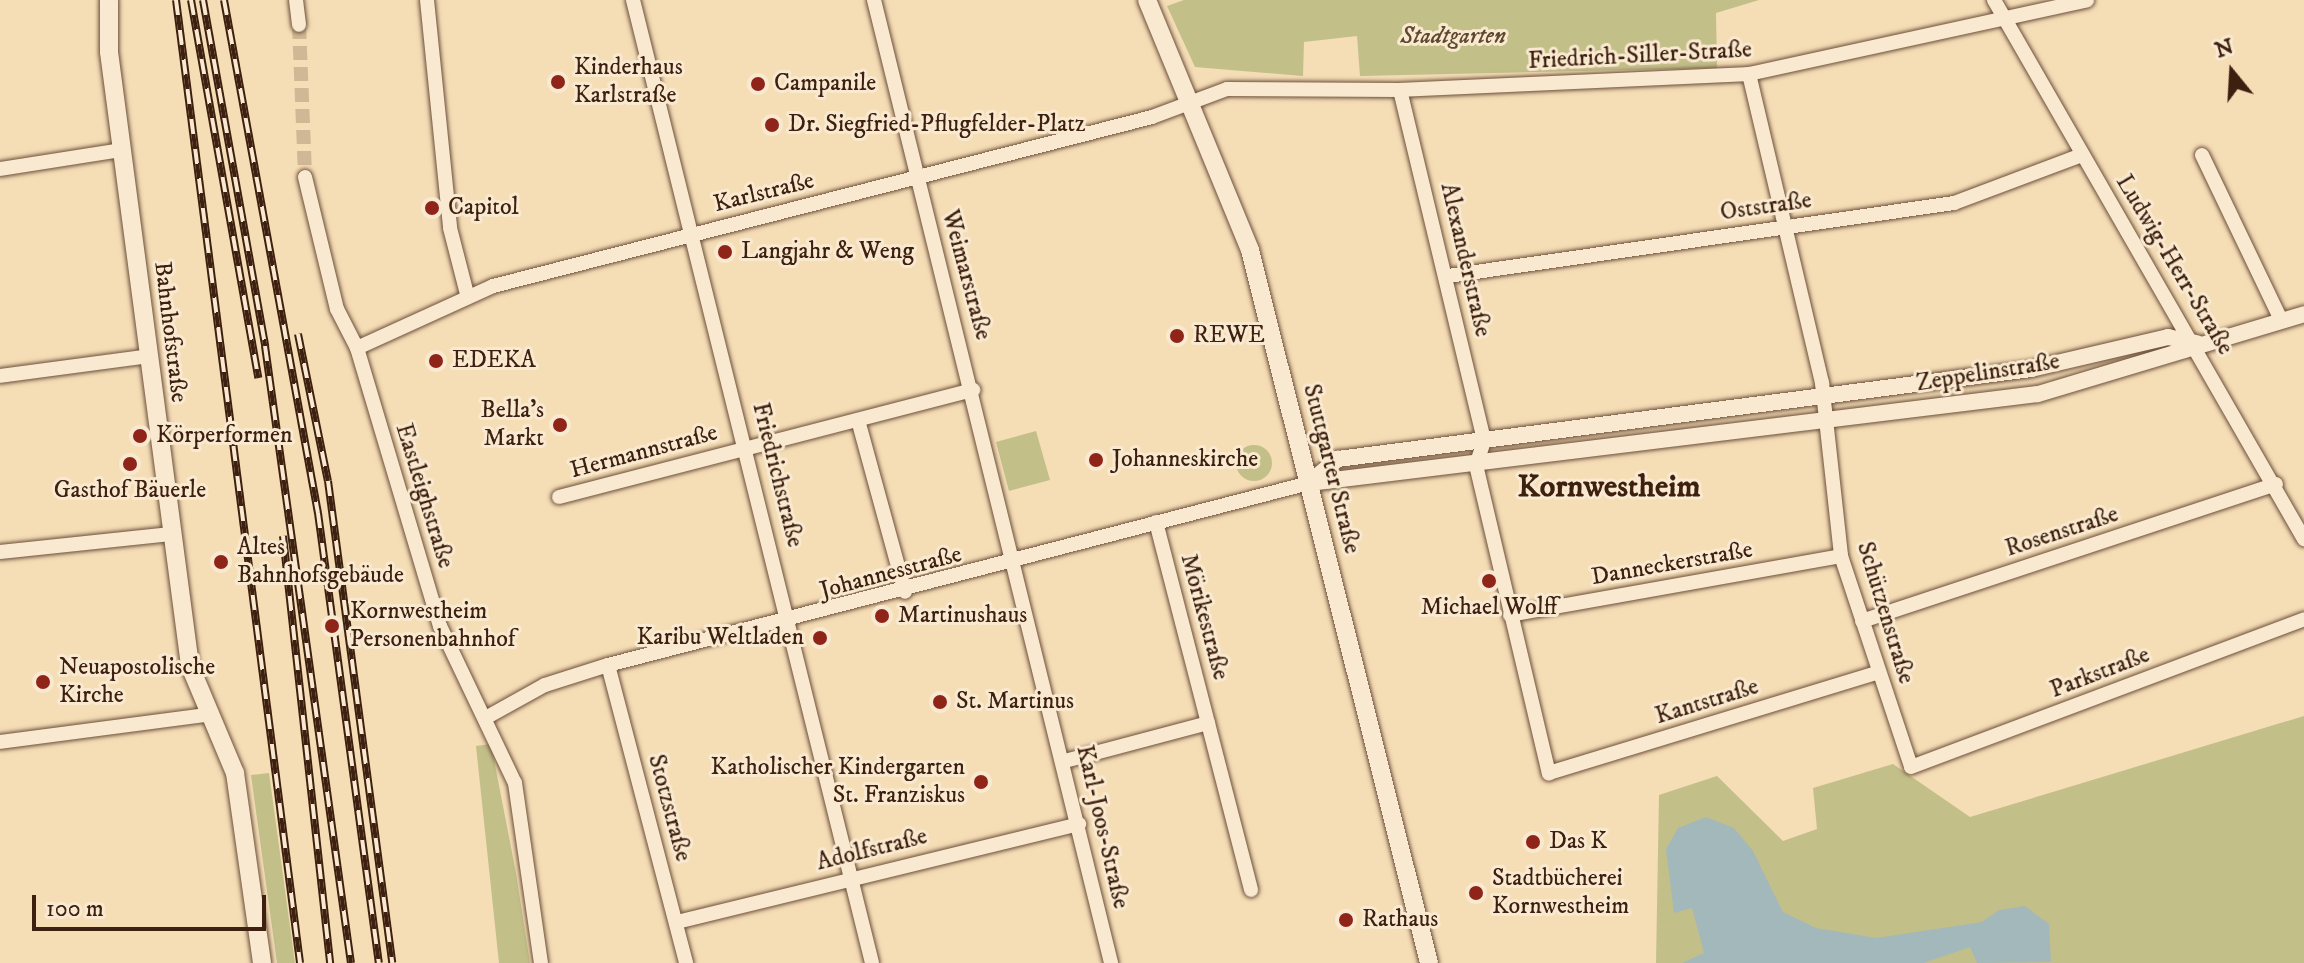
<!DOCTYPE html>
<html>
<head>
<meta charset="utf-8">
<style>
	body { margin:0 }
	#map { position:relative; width:2304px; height:963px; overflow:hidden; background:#f5ddb6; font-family:"IM FELL DW Pica",serif }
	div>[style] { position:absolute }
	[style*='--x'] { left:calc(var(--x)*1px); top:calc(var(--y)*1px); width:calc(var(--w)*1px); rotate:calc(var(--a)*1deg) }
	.green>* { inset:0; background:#c3bf89 }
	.round { border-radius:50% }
	.water>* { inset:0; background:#a3b8ba }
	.minor-tunnel>* { height:14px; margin-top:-7px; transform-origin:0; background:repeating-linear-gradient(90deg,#d0b795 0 14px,transparent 0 21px) }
	.roads { filter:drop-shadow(0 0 2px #6c4f3a) drop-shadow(0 0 2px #6c4f3a) }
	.minor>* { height:14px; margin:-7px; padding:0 7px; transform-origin:7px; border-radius:7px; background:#f8e9d0 }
	.tertiary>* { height:16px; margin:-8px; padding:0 8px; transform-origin:8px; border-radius:8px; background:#f8e9d0 }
	.secondary>* { height:18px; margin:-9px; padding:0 9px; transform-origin:9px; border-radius:9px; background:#f8e9d0 }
	.rail>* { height:8px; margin-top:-4px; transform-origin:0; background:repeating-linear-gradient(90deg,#f8e9d0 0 15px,#3e2010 0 30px); box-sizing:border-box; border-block:2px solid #3e2010 }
	.dots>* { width:22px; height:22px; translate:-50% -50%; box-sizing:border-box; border:4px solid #f8e9d0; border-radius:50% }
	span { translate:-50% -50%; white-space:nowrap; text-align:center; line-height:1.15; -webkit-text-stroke:6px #f8e9d0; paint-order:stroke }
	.park-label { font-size:24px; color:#5f482e; font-style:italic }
	.street-label { font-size:24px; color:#3e2010 }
	.poi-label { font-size:24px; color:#3e2010 }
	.left { translate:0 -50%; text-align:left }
	.right { translate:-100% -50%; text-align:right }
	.district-label { font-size:32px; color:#3e2010; font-weight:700 }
	.north { position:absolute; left:2192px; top:32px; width:80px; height:80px; -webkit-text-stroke:6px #f8e9d0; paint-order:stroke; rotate:342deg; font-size:22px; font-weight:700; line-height:32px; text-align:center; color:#3e2010 }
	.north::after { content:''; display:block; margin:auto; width:28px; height:36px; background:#3e2010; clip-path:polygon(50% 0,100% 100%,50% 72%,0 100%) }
	.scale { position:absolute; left:32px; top:895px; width:234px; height:36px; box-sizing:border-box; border:4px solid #3e2010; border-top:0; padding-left:10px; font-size:24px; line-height:28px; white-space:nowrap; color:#3e2010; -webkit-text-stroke:6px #f8e9d0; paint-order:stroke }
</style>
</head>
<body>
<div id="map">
	<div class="green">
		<i style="clip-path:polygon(1184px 0,1759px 0,1716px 13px,1717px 68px,1360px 76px,1357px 36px,1304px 42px,1303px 76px,1195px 67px,1167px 6px)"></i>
		<i style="clip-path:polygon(1036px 431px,1050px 480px,1009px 491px,996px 442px)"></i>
		<i class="round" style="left:1236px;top:445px;width:36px;height:36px"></i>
		<i style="clip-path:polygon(2304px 716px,2304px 963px,1656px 963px,1659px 795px,1717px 776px,1783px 841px,1817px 829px,1813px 788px,1893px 764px,1970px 817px)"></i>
		<i style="clip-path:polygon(491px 744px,516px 873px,530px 963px,499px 963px,476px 746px)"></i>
		<i style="clip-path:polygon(269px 773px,295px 963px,277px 963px,251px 775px)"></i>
	</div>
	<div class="water">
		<i style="clip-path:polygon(1706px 817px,1734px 828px,1753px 851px,1783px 912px,1816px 928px,1876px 938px,1982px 922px,1999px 910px,2025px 906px,2049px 924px,2051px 962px,1977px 963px,1970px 947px,1924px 963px,1682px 963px,1704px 953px,1692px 908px,1674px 913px,1666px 849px,1678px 828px)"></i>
	</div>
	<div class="minor-tunnel">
		<i style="--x:299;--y:25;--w:152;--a:87.7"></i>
	</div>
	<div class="roads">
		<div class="minor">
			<i style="--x:296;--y:0;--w:25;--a:83"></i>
			<i style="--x:427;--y:0;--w:229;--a:84.2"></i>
			<i style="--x:450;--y:228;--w:68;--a:75.6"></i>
			<i style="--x:633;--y:0;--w:992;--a:76.06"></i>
			<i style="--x:874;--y:0;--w:992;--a:76.17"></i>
			<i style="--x:1994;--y:0;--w:622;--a:60.1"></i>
			<i style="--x:1749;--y:74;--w:318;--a:76.7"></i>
			<i style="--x:1822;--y:383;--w:174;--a:83.7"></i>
			<i style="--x:1841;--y:556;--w:222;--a:71.6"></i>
			<i style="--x:1911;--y:767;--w:420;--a:-20.6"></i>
			<i style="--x:1400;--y:90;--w:361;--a:76.5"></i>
			<i style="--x:1484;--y:441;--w:25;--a:108"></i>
			<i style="--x:1476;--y:465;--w:317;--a:76.7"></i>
			<i style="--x:1549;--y:773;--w:345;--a:-17"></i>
			<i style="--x:2202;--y:155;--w:183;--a:64.4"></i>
			<i style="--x:0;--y:169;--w:123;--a:-8.9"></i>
			<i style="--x:305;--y:177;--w:136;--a:76.4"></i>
			<i style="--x:337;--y:309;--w:44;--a:62.9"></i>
			<i style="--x:357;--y:348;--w:290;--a:73.4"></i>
			<i style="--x:440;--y:626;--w:174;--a:64.5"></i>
			<i style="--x:515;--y:783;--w:182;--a:81.8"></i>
			<i style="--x:1448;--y:276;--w:511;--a:-8.21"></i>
			<i style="--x:1954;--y:203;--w:137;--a:-20.6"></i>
			<i style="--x:357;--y:348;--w:149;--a:-24.5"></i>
			<i style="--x:493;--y:286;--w:680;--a:-14.38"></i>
			<i style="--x:1152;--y:117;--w:80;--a:-20.5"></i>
			<i style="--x:1227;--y:89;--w:173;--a:0.3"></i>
			<i style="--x:1400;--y:90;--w:349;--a:-2.6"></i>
			<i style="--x:1749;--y:74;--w:346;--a:-12.3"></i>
			<i style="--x:0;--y:376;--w:151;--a:-7.6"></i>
			<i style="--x:858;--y:420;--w:178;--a:74.7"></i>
			<i style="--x:559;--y:497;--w:428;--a:-14.5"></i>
			<i style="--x:1156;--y:522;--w:380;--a:75.5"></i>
			<i style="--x:0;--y:552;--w:172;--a:-6"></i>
			<i style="--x:1510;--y:615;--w:336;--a:-10.1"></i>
			<i style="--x:1862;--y:621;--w:436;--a:-18.3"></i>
			<i style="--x:608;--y:665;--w:308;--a:75.3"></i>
			<i style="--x:489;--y:716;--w:64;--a:-29"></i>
			<i style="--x:545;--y:685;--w:66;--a:-17.6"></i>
			<i style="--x:608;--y:665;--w:724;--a:-14.55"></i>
			<i style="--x:0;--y:742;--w:207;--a:-7.5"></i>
			<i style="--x:1065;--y:761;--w:148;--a:-14.9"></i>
			<i style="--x:677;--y:922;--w:414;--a:-13.7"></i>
		</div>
		<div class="tertiary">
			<i style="--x:1309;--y:483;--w:734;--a:-6.96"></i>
			<i style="--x:2038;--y:394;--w:278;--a:-16.7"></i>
			<i style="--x:1309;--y:483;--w:38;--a:-40"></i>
			<i style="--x:1338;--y:459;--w:699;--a:-7.4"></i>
			<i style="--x:2031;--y:369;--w:141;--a:-13.1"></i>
			<i style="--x:2168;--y:337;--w:30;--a:12"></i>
		</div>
		<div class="secondary">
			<i style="--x:109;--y:0;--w:52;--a:90"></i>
			<i style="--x:109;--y:52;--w:619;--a:82.48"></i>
			<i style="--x:190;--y:666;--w:116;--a:67.2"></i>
			<i style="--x:235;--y:773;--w:192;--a:81.9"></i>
			<i style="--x:1147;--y:0;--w:270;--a:67.6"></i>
			<i style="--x:1250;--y:250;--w:735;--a:75.91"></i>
		</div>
	</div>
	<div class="rail">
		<i style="--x:176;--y:0;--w:971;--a:82.66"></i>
		<i style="--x:191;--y:0;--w:384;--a:79.9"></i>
		<i style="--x:203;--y:0;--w:352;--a:79.8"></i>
		<i style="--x:265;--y:346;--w:623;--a:82.07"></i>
		<i style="--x:224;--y:0;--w:522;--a:79.62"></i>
		<i style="--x:318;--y:513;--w:454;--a:82.3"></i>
		<i style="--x:298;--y:334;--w:150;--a:78.5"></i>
		<i style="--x:328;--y:481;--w:486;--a:82.4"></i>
		<i style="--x:283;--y:536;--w:430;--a:83.7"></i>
	</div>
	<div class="dots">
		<i style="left:558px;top:82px;background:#8f2418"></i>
		<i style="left:758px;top:84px;background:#8f2418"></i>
		<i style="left:772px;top:125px;background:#8f2418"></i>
		<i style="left:432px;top:208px;background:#8f2418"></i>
		<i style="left:725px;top:252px;background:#8f2418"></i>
		<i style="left:1177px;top:336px;background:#8f2418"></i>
		<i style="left:436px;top:361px;background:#8f2418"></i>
		<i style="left:560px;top:425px;background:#8f2418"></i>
		<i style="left:140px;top:436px;background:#8f2418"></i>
		<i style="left:1096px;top:460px;background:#8f2418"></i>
		<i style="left:130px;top:464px;background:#8f2418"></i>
		<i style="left:221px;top:562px;background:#8f2418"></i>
		<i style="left:1489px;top:581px;background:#8f2418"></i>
		<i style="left:882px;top:616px;background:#8f2418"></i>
		<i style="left:332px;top:626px;background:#8f2418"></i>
		<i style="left:820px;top:638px;background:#8f2418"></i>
		<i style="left:43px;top:682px;background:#8f2418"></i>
		<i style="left:940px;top:702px;background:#8f2418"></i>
		<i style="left:981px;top:782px;background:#8f2418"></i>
		<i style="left:1533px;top:842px;background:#8f2418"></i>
		<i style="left:1476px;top:893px;background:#8f2418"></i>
		<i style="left:1346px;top:920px;background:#8f2418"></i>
	</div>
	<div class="park-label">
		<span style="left:1453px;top:37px">Stadtgarten</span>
	</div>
	<div class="street-label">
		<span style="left:1640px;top:56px;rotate:-3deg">Friedrich-Siller-Straße</span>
		<span style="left:764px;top:193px;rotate:-14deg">Karlstraße</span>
		<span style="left:1766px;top:207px;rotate:-8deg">Oststraße</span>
		<span style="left:1465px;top:260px;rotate:77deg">Alexanderstraße</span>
		<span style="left:2174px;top:265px;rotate:59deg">Ludwig-Herr-Straße</span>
		<span style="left:966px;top:275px;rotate:75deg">Weimarstraße</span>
		<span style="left:170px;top:332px;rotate:83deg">Bahnhofstraße</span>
		<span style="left:1988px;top:373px;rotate:-9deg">Zeppelinstraße</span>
		<span style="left:644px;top:452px;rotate:-15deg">Hermannstraße</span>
		<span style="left:1331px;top:469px;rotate:76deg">Stuttgarter Straße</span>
		<span style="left:777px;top:475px;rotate:76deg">Friedrichstraße</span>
		<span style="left:424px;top:496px;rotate:73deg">Eastleighstraße</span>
		<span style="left:2062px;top:532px;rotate:-18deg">Rosenstraße</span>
		<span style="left:1672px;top:564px;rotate:-10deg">Danneckerstraße</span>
		<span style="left:891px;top:573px;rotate:-15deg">Johannesstraße</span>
		<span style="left:1885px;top:613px;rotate:73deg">Schützenstraße</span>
		<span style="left:1204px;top:617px;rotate:75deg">Mörikestraße</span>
		<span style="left:2100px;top:673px;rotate:-21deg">Parkstraße</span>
		<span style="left:1707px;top:702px;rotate:-17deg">Kantstraße</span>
		<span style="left:669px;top:808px;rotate:75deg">Stotzstraße</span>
		<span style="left:1102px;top:827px;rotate:77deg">Karl-Joos-Straße</span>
		<span style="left:872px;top:850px;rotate:-14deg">Adolfstraße</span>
	</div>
	<div class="poi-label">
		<span class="left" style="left:574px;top:82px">Kinderhaus<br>Karlstraße</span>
		<span class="left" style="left:774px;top:84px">Campanile</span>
		<span class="left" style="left:788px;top:125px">Dr. Siegfried-Pflugfelder-Platz</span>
		<span class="left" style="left:448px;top:208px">Capitol</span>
		<span class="left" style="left:741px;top:252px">Langjahr &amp; Weng</span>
		<span class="left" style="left:1193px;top:336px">REWE</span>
		<span class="left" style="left:452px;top:361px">EDEKA</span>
		<span class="right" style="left:544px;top:425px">Bella's<br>Markt</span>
		<span class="left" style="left:156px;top:436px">Körperformen</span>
		<span class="left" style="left:1112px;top:460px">Johanneskirche</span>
		<span style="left:130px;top:491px">Gasthof Bäuerle</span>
		<span class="left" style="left:237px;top:562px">Altes<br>Bahnhofsgebäude</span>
		<span style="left:1489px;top:608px">Michael Wolff</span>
		<span class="left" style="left:350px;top:626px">Kornwestheim<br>Personenbahnhof</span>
		<span class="left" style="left:898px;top:616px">Martinushaus</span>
		<span class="right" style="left:804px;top:638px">Karibu Weltladen</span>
		<span class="left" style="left:59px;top:682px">Neuapostolische<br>Kirche</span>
		<span class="left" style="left:956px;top:702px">St. Martinus</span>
		<span class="right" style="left:965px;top:782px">Katholischer Kindergarten<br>St. Franziskus</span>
		<span class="left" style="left:1549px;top:842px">Das K</span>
		<span class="left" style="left:1492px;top:893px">Stadtbücherei<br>Kornwestheim</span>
		<span class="left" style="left:1362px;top:920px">Rathaus</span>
	</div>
	<div class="district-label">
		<span style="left:1609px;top:487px">Kornwestheim</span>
	</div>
	<div class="north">N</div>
	<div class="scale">100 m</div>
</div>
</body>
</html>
